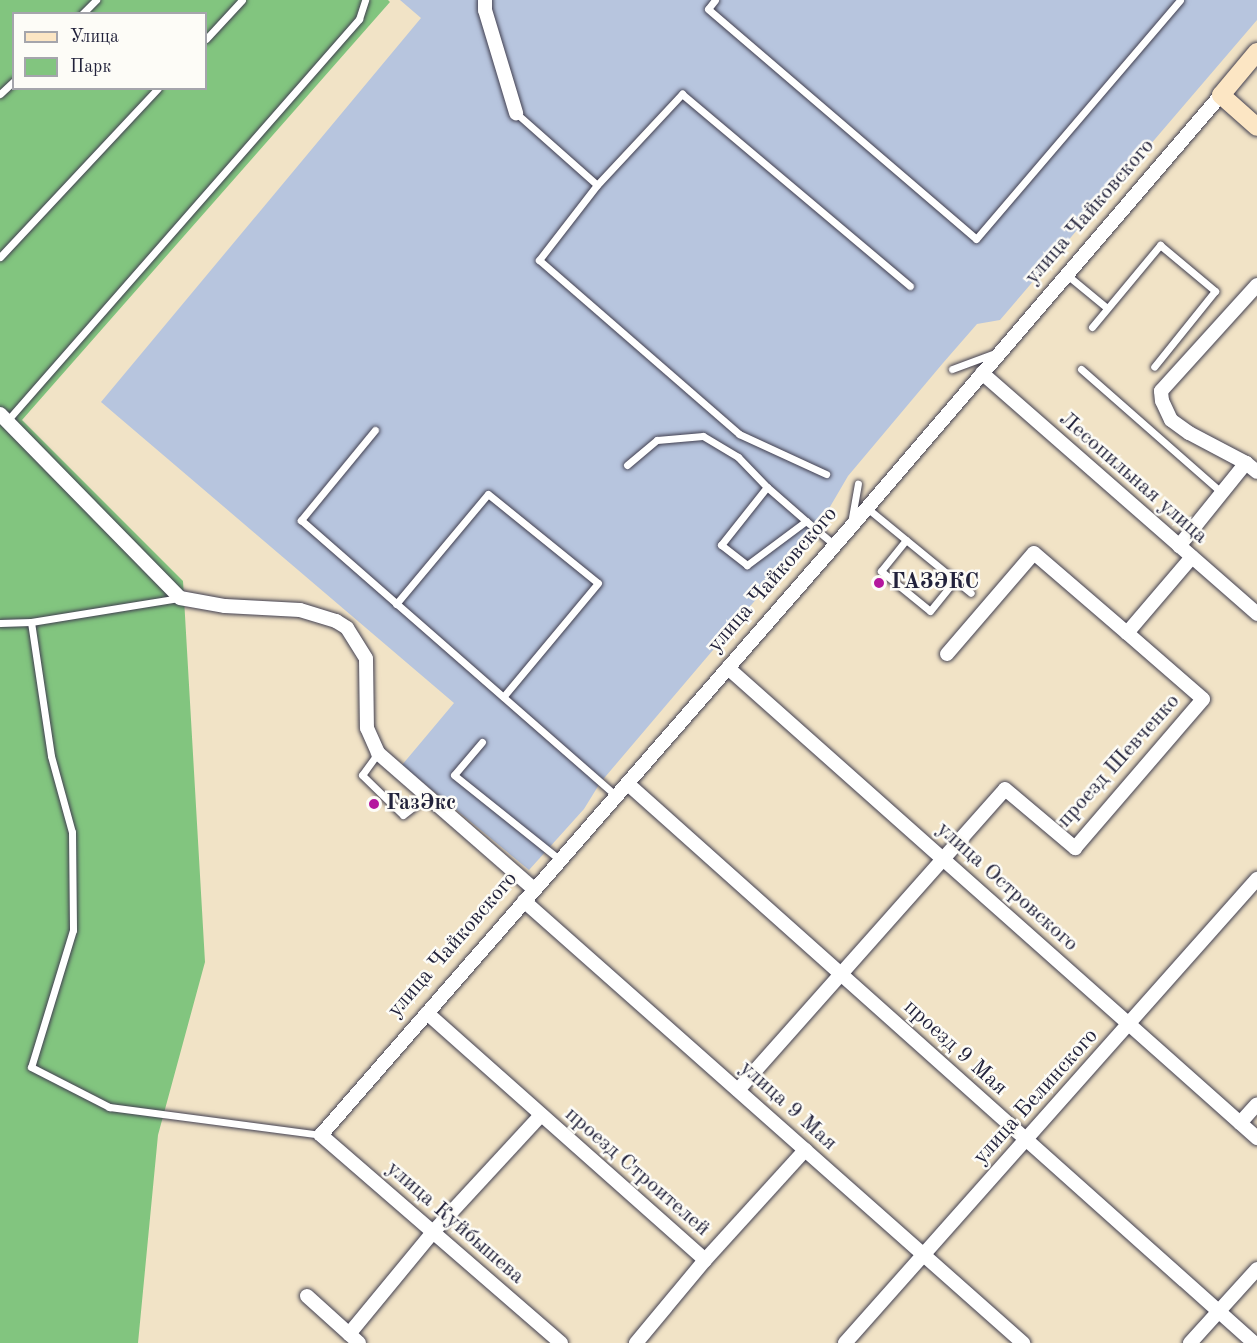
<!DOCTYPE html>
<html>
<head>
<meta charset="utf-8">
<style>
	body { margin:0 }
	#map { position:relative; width:1257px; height:1343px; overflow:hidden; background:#f1e3c6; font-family:"Old Standard TT",serif }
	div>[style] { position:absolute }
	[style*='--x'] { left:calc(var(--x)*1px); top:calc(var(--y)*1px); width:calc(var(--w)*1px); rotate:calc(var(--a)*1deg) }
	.industrial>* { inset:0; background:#b7c5de }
	.green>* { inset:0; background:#82c57f }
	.roads { filter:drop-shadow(0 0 2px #413f50) drop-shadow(0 0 2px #413f50) }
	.service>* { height:7px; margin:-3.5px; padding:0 3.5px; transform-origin:3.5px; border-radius:3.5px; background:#fff }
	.minor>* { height:14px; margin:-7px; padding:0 7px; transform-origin:7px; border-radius:7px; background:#fff }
	.secondary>* { height:18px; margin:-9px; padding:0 9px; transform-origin:9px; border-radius:9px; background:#fce6c4 }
	.dots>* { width:16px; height:16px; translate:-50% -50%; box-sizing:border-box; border:3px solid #fdfcf7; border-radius:50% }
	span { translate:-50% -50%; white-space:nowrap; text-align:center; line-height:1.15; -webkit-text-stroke:5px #fdfcf7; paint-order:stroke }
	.street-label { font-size:22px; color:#22223b }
	.poi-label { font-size:22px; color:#22223b; font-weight:700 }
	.left { translate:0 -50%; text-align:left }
	.legend { position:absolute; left:12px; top:12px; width:195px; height:78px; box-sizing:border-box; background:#fdfcf7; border:2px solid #a5a5ac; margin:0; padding:8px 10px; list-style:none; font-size:18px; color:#22223b }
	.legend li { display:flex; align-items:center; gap:12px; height:30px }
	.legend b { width:30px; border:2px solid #a5a5ac }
</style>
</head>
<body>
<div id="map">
	<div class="industrial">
		<i style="clip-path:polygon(400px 0,1257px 0,1257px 20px,1000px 320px,977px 324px,943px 363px,848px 476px,820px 524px,600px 783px,584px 809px,529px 870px,402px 765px,454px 703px,101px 402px,421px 18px)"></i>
	</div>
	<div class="green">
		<i style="clip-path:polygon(evenodd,0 0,388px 0,390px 2px,22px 420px,183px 581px,205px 962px,158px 1135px,138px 1343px,0 1343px,0 0,14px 14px,206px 14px,206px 88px,14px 88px,14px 14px)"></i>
	</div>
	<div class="roads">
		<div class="service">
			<i style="--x:715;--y:0;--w:11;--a:128"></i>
			<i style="--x:708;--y:9;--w:353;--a:40.6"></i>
			<i style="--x:976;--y:239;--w:314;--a:-49.5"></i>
			<i style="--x:82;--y:14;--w:20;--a:-45"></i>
			<i style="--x:206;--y:39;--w:53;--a:-47.3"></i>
			<i style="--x:0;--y:94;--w:19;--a:-43"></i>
			<i style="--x:516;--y:113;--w:108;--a:41.6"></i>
			<i style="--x:597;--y:185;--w:95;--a:127.7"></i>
			<i style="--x:539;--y:260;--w:265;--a:41"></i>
			<i style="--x:739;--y:434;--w:96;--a:24.7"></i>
			<i style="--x:597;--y:185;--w:125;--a:-47"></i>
			<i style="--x:682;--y:94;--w:298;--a:40.1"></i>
			<i style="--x:0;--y:257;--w:231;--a:-46.9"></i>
			<i style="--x:1067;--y:275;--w:52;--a:39.5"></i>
			<i style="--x:1092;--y:327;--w:107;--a:-50.3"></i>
			<i style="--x:1160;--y:245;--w:72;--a:39.9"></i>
			<i style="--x:1215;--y:291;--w:97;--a:128.8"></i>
			<i style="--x:952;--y:369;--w:49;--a:-20.3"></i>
			<i style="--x:1081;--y:369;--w:188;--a:41.3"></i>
			<i style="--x:6;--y:422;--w:536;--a:-48.78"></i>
			<i style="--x:359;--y:19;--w:20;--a:-72"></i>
			<i style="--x:375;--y:430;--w:117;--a:129.4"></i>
			<i style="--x:301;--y:520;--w:419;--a:41.2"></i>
			<i style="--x:627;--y:465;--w:39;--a:-40"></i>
			<i style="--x:657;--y:440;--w:46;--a:-5"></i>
			<i style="--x:703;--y:436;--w:41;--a:31"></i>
			<i style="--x:738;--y:457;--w:42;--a:46"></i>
			<i style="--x:867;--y:508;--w:134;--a:39.3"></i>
			<i style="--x:806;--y:521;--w:74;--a:143.3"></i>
			<i style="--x:747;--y:565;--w:33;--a:-142"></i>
			<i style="--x:721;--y:545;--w:74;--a:-51.6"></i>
			<i style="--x:767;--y:487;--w:52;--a:41.1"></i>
			<i style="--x:806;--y:521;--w:38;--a:40"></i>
			<i style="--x:851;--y:523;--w:40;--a:-80"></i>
			<i style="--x:906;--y:540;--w:40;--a:129"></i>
			<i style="--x:881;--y:571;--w:63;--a:39.2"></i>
			<i style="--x:930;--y:611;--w:40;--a:-51"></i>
			<i style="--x:396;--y:604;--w:143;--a:-50.1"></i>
			<i style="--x:488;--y:494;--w:141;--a:39"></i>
			<i style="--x:598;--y:583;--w:148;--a:129.8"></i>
			<i style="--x:31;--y:622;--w:135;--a:81.5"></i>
			<i style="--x:51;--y:756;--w:79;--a:74.6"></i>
			<i style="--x:72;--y:832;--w:98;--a:89.4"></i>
			<i style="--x:73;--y:930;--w:143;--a:107"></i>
			<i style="--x:31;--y:1067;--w:88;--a:27.1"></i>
			<i style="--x:109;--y:1107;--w:214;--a:7.5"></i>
			<i style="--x:0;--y:623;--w:31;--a:-2"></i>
			<i style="--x:31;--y:622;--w:151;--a:-9.2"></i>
			<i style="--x:482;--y:742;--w:43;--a:130.3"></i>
			<i style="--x:454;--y:775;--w:134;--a:38.7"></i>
			<i style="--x:378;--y:753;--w:27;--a:126"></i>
			<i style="--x:362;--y:775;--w:57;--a:44.3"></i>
			<i style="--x:403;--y:815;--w:31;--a:-38"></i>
		</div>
		<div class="minor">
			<i style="--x:485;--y:0;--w:10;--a:90"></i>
			<i style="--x:485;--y:10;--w:108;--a:73.2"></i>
			<i style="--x:982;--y:373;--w:366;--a:41.2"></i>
			<i style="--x:0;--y:414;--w:257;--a:45.6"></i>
			<i style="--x:180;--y:598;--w:46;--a:10.1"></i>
			<i style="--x:225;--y:606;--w:75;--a:3.1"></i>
			<i style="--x:300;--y:610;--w:38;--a:17"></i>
			<i style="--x:336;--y:621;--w:13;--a:32"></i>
			<i style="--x:347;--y:628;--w:36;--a:58"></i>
			<i style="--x:366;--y:659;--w:69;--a:89.2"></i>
			<i style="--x:367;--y:728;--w:27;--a:66"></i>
			<i style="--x:378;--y:753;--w:207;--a:41.1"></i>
			<i style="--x:1246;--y:463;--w:64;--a:-152.2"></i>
			<i style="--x:1189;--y:433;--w:22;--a:-144"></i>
			<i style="--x:1171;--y:420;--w:21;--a:-115"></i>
			<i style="--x:1162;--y:401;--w:10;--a:-96"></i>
			<i style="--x:1161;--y:391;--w:143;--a:-47.8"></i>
			<i style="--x:1179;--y:546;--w:107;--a:-51.1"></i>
			<i style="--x:1246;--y:463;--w:14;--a:39"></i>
			<i style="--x:947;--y:654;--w:133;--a:-49.3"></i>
			<i style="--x:1034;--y:553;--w:123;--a:40.7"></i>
			<i style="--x:728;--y:668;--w:708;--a:41.62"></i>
			<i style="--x:628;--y:784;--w:839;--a:41.76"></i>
			<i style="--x:524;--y:901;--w:667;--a:41.53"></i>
			<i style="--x:427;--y:1013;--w:372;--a:41.6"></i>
			<i style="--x:738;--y:1090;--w:402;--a:-48.4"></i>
			<i style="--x:1005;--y:789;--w:92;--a:40.1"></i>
			<i style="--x:1075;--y:848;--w:196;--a:-49.3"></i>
			<i style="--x:1203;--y:699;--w:101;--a:-139"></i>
			<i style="--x:1127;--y:633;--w:100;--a:-49.5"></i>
			<i style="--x:1240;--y:1123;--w:25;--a:-48"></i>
			<i style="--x:307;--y:1296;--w:70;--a:42.1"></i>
			<i style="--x:349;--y:1334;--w:132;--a:-50.5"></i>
			<i style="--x:433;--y:1232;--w:159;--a:-47.3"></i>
			<i style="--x:561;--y:1343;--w:318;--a:-139.1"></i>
			<i style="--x:321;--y:1135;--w:805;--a:-48.93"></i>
			<i style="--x:850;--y:528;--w:570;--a:-49.41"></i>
			<i style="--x:636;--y:1343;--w:108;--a:-50.3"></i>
			<i style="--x:705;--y:1260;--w:149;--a:-47.7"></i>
			<i style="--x:845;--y:1343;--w:621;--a:-48.4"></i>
			<i style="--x:1190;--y:1343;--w:100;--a:-47.8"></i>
		</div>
		<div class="secondary">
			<i style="--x:1257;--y:52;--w:56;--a:129.9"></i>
			<i style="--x:1221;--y:95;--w:48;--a:41.6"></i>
		</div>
	</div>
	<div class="dots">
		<i style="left:879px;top:583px;background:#b5179e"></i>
		<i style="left:374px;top:804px;background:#b5179e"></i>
	</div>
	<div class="street-label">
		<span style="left:1090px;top:212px;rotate:-49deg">улица Чайковского</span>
		<span style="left:1133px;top:478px;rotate:41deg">Лесопильная улица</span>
		<span style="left:773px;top:580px;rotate:-49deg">улица Чайковского</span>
		<span style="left:1119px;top:761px;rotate:-48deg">проезд Шевченко</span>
		<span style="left:1007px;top:887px;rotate:42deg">улица Островского</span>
		<span style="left:453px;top:945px;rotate:-49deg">улица Чайковского</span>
		<span style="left:955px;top:1048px;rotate:42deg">проезд 9 Мая</span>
		<span style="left:1036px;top:1097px;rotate:-48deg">улица Белинского</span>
		<span style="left:788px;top:1106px;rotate:42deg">улица 9 Мая</span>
		<span style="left:637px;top:1172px;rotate:41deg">проезд Строителей</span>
		<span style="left:455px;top:1223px;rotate:41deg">улица Куйбышева</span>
	</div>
	<div class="poi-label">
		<span class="left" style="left:891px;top:583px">ГАЗЭКС</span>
		<span class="left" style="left:386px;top:804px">ГазЭкс</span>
	</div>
	<ul class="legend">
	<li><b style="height:8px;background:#fce6c4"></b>Улица</li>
	<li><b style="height:16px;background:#82c57f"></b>Парк</li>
	</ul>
</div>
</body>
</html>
